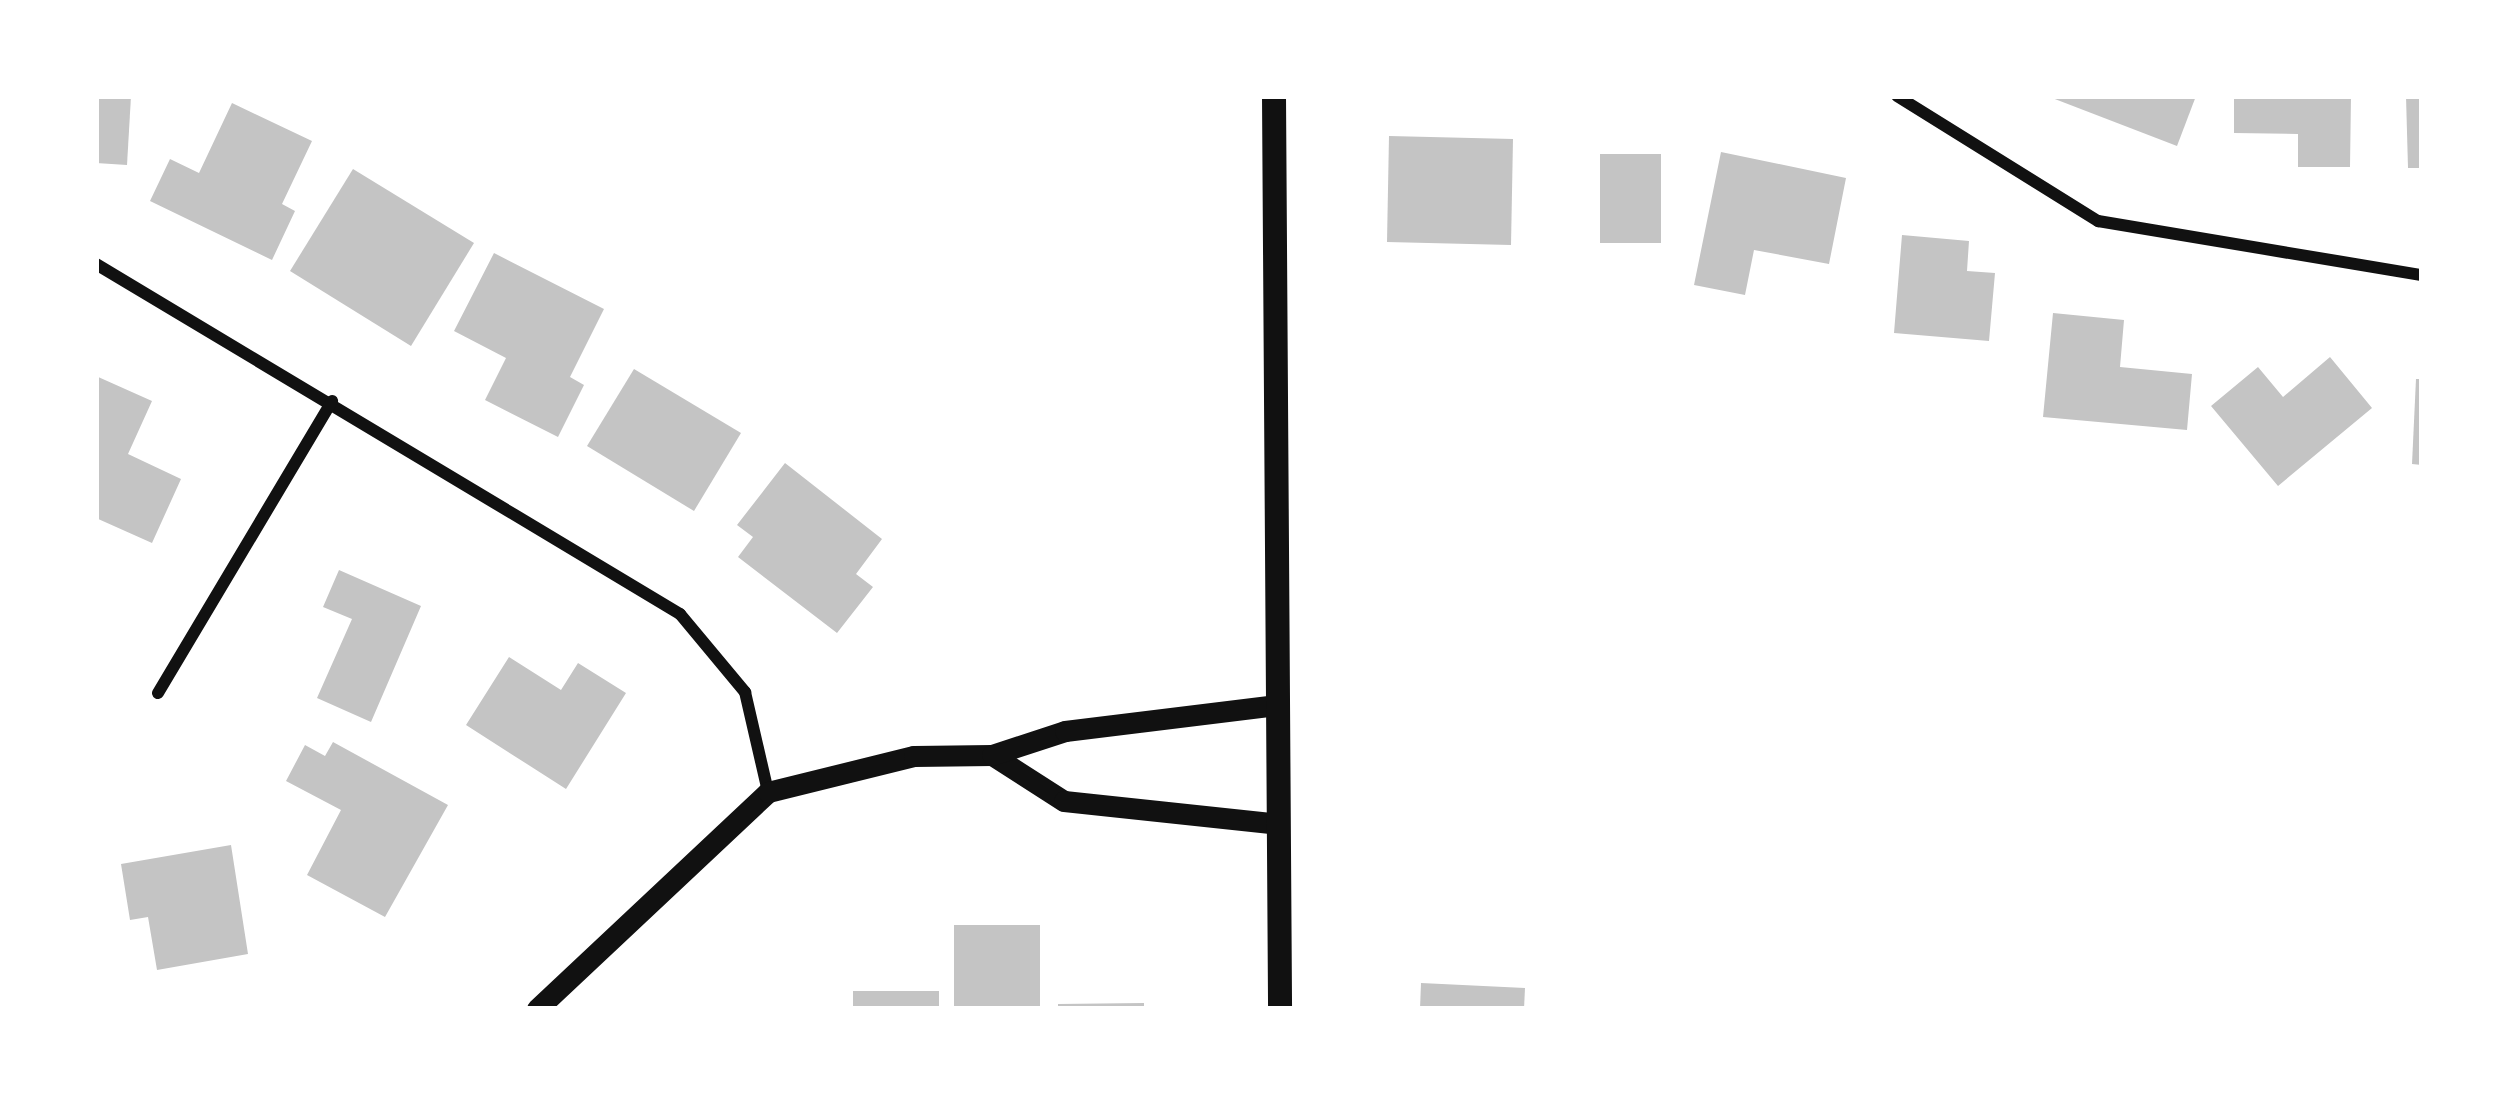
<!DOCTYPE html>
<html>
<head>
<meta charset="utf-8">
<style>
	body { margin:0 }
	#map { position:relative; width:2518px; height:1105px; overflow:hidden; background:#fff; font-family:"Source Serif 4",serif }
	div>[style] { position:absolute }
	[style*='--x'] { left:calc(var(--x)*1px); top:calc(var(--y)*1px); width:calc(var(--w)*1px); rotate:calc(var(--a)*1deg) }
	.building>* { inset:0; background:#c4c4c4 }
	.minor>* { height:12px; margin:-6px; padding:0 6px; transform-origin:6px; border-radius:6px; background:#111 }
	.tertiary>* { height:21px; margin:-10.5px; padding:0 10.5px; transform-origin:10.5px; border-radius:10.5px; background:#111 }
	.secondary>* { height:24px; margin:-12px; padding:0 12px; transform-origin:12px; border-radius:12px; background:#111 }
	span { translate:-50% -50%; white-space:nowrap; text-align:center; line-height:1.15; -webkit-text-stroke:12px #fff; paint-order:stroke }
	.frame { position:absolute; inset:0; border:99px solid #fff; pointer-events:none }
</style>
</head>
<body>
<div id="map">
	<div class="building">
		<i style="clip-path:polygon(96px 96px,131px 96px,127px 165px,96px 163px)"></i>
		<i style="clip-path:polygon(2047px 96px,2196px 96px,2177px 146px)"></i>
		<i style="clip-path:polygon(2234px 96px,2351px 96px,2350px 167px,2298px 167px,2298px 134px,2234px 133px)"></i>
		<i style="clip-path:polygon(2406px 96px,2422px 96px,2422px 168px,2408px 168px)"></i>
		<i style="clip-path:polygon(232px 103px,312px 141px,282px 204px,295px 211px,272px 260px,150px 201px,170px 159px,199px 173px)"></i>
		<i style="clip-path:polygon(1389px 136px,1513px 139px,1511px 245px,1387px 242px)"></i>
		<i style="clip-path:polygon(1721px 152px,1846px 178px,1829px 264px,1754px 250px,1745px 295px,1694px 285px)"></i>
		<i style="clip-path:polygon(1600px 154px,1661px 154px,1661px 243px,1600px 243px)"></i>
		<i style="clip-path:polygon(353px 169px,474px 243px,411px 346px,290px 271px)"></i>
		<i style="clip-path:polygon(1902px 235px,1969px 241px,1967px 271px,1995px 273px,1989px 341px,1894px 333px)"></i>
		<i style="clip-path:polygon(494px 253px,604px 309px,570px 377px,584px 385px,558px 437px,485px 400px,506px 358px,454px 331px)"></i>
		<i style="clip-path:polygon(2053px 313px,2124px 320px,2120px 367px,2192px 374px,2187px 430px,2043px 417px)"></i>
		<i style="clip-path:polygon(2330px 357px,2372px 408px,2278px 486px,2211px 406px,2258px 367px,2283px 397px)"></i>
		<i style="clip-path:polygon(634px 369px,741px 433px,694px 511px,587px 446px)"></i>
		<i style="clip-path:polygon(96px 376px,152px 401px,128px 454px,181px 479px,152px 543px,96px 518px)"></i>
		<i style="clip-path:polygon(2416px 379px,2422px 379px,2422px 465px,2412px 464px)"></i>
		<i style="clip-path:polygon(785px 463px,882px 539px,856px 574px,873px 587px,837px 633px,738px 557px,753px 537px,737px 525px)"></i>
		<i style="clip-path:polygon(339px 570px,421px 606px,371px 722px,317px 698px,352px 619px,323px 607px)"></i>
		<i style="clip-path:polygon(509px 657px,561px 690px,578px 663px,626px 693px,566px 789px,466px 725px)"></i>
		<i style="clip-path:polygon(333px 742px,448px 805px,385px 917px,307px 875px,341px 810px,286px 781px,305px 745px,325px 756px)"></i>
		<i style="clip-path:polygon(231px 845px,248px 954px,157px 970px,148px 917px,130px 920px,121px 864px)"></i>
		<i style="clip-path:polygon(954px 925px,1040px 925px,1040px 1009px,954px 1009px)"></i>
		<i style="clip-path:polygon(1421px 983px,1525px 988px,1524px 1009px,1420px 1009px)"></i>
		<i style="clip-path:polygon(853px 991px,939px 991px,939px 1009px,853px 1009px)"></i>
		<i style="clip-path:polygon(1144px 1003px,1144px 1009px,1058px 1009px,1058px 1004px)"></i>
	</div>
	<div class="minor">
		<i style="--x:1897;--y:96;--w:237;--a:31.9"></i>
		<i style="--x:2098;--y:221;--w:328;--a:9.5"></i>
		<i style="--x:96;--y:264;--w:681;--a:30.93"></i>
		<i style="--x:680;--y:614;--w:102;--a:50.2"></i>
		<i style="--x:745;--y:692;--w:103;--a:77"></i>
		<i style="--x:158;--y:693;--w:340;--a:-59.2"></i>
	</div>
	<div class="tertiary">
		<i style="--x:992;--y:755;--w:85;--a:32.6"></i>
		<i style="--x:1064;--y:801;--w:216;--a:6.1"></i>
		<i style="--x:537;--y:1009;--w:317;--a:-43.2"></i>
		<i style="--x:768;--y:792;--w:150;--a:-13.9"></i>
		<i style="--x:914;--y:756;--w:78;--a:-0.7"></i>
		<i style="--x:992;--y:755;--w:77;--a:-18.2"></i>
		<i style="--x:1065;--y:731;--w:214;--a:-7"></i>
	</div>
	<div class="secondary">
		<i style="--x:1274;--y:96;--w:913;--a:89.62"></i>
	</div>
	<div class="frame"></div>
</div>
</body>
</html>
